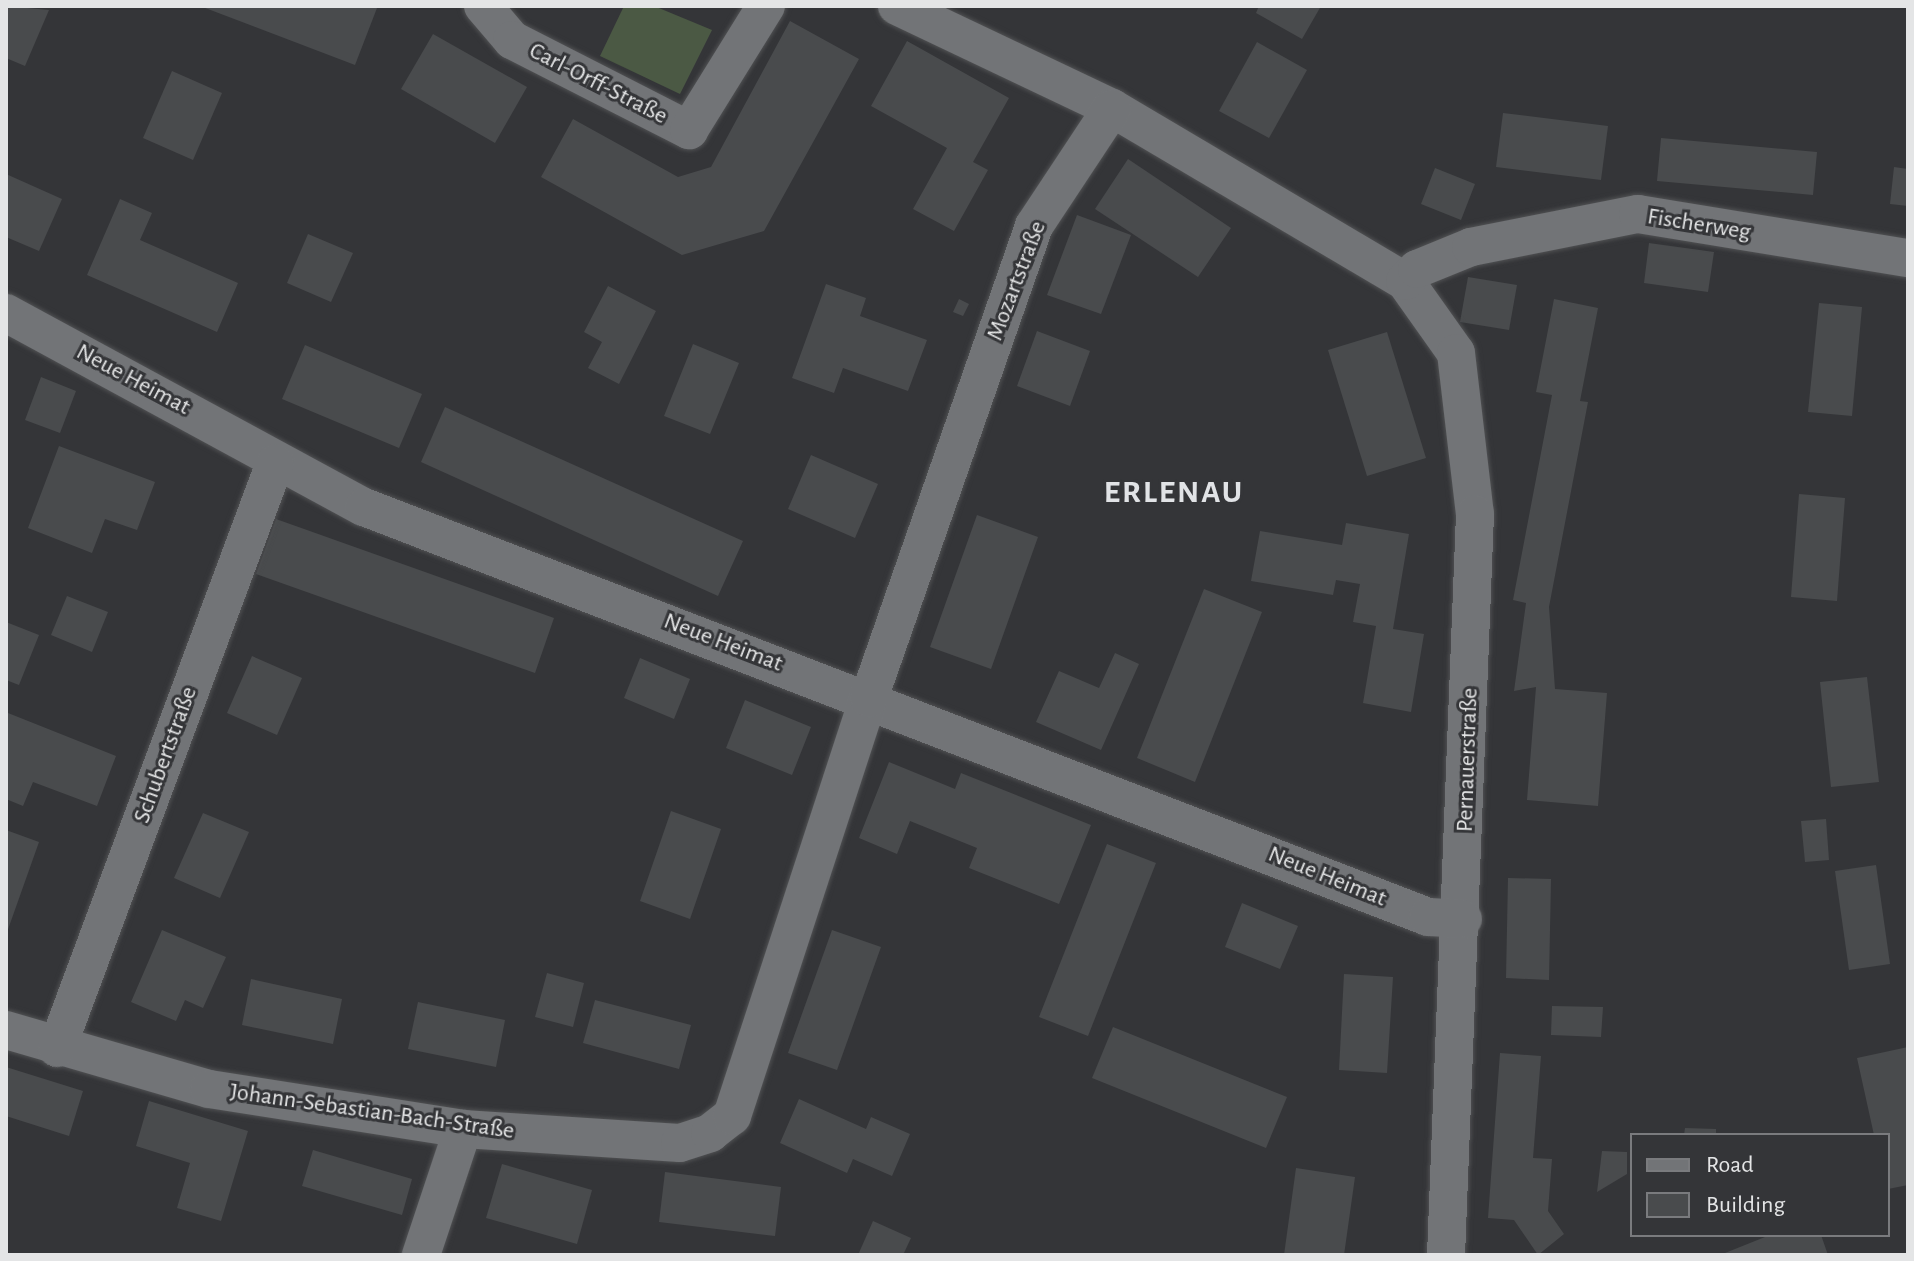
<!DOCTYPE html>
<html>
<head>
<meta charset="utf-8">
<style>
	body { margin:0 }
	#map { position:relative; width:1914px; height:1261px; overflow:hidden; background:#343538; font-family:"Alegreya Sans",sans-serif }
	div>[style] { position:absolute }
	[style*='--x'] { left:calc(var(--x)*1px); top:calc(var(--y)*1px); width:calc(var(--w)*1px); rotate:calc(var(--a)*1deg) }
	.green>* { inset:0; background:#4b5944 }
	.building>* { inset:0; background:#494b4d }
	.roads { filter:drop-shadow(0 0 2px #505153) drop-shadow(0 0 2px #505153) }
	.minor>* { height:38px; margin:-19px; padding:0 19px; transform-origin:19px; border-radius:19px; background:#727477 }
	span { translate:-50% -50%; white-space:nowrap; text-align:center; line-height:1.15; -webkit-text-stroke:6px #343538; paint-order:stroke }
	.street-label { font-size:24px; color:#e4e5e6 }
	.district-label { font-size:32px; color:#e1e3e6; font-weight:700; letter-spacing:2px }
	.frame { position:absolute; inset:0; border:8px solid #e4e5e6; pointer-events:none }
	.legend { position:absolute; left:1630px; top:1133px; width:260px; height:104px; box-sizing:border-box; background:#343538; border:2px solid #7a7b7e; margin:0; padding:10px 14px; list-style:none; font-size:24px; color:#e4e5e6 }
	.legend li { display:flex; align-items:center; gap:16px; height:40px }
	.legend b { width:40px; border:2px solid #7a7b7e }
</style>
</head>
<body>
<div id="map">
	<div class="green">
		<i style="clip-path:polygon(624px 6px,654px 6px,712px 30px,680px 94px,600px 56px)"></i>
	</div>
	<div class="building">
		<i style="clip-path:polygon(6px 6px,49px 10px,25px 66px,6px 58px)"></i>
		<i style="clip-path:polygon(200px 6px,371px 6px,377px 8px,355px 65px)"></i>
		<i style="clip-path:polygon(1259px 6px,1321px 6px,1302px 39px,1256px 13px)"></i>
		<i style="clip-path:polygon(790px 21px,859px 59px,764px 231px,682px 255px,541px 177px,573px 119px,678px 177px,711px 167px)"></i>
		<i style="clip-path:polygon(433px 34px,527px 87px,495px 143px,401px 89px)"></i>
		<i style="clip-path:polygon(907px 41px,1009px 98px,973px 162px,988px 170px,954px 231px,913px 209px,947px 148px,871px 106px)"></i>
		<i style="clip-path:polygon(1257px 42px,1307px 70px,1269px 138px,1219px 111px)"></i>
		<i style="clip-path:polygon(172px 71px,222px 93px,193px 160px,143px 138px)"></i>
		<i style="clip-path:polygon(1503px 113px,1608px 126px,1601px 180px,1496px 167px)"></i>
		<i style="clip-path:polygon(1661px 138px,1817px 152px,1813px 195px,1657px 181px)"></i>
		<i style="clip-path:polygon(1128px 159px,1231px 228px,1198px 277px,1095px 209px)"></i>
		<i style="clip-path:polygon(1894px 167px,1908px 169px,1908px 206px,1890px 204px)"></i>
		<i style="clip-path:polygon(1435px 168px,1475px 184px,1461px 220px,1421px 204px)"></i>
		<i style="clip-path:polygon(6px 174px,62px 199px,39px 251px,6px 237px)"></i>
		<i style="clip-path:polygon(120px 199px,152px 213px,140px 240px,238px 283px,217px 332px,87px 275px)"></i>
		<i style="clip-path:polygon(1077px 215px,1131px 235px,1101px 314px,1047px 295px)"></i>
		<i style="clip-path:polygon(308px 234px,353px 253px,331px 302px,287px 283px)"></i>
		<i style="clip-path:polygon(1649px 243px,1714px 252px,1708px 292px,1644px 283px)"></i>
		<i style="clip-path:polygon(1468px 277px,1517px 285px,1509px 330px,1460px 322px)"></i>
		<i style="clip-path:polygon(826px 284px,866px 298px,860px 316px,927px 340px,908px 391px,843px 368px,834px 393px,792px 378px)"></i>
		<i style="clip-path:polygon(608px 286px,656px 311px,619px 384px,588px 368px,602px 342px,584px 332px)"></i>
		<i style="clip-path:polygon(959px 299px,969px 304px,963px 316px,953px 312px)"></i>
		<i style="clip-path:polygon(1554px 299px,1598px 308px,1580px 401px,1588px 402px,1549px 607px,1555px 689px,1607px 693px,1598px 806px,1527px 800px,1536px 687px,1514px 691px,1526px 603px,1513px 600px,1552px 395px,1536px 392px)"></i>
		<i style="clip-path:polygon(1819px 303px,1862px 307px,1852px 416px,1808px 412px)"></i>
		<i style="clip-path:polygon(1037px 331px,1090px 351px,1070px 406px,1017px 386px)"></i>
		<i style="clip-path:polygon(1387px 332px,1426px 458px,1367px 476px,1328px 350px)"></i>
		<i style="clip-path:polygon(693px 344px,739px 363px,710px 434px,664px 416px)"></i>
		<i style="clip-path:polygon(305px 345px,422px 394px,399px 448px,282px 399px)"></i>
		<i style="clip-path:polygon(41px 377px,76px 391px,60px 433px,25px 420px)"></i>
		<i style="clip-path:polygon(445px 407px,743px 541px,718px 596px,421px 462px)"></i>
		<i style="clip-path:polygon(59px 446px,155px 482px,137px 530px,105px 519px,92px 553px,28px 528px)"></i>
		<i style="clip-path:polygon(811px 455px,878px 484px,855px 538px,788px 509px)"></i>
		<i style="clip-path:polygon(1799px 494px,1845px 498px,1837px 601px,1791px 597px)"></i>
		<i style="clip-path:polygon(977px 515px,1038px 537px,991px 669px,930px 647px)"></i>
		<i style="clip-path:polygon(276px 519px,554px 618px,535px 673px,256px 574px)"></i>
		<i style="clip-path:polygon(1346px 523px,1409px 534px,1393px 629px,1424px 634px,1411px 712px,1363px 703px,1376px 626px,1353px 622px,1360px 584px,1336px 580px,1333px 595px,1251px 581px,1260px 531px,1342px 545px)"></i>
		<i style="clip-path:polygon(1204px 589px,1262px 612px,1195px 782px,1137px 758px)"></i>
		<i style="clip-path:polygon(67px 596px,108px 612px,92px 652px,51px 635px)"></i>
		<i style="clip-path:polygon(6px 622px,39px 635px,19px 685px,6px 680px)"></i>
		<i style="clip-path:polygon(1115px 653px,1139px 664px,1101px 750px,1036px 722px,1059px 671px,1099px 688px)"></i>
		<i style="clip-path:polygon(252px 656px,302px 678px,277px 735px,227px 713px)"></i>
		<i style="clip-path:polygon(640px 658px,690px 679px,674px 719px,624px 698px)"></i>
		<i style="clip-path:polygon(1867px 677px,1879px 782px,1831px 787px,1820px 682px)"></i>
		<i style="clip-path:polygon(745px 700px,811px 727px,792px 775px,726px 748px)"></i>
		<i style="clip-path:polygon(8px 713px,116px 756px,97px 806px,33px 782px,23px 806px,6px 799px)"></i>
		<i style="clip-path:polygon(889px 762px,955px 789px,961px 773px,1091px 825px,1059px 904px,969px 868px,977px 848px,910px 821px,897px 854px,859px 838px)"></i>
		<i style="clip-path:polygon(671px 811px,721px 829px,690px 919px,640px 901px)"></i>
		<i style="clip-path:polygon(203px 813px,249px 832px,220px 898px,174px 878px)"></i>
		<i style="clip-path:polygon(1826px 819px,1829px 860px,1805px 862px,1801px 821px)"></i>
		<i style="clip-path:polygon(6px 830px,39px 842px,6px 935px)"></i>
		<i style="clip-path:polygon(1107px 844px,1156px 863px,1088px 1036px,1039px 1017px)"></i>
		<i style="clip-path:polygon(1876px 865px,1890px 964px,1849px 970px,1835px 871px)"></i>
		<i style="clip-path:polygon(1508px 878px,1551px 879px,1549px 980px,1506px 978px)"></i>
		<i style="clip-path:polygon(1242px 903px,1298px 926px,1280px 969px,1225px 947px)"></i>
		<i style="clip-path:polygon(162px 930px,226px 957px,203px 1008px,185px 1000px,176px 1021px,131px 1002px)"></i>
		<i style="clip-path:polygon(832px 930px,881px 947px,837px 1070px,788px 1053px)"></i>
		<i style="clip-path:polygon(547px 973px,584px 983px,573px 1027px,535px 1017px)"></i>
		<i style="clip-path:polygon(1344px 974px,1393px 977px,1387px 1073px,1339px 1070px)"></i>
		<i style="clip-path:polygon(251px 979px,342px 999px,333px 1044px,242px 1025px)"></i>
		<i style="clip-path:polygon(595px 1000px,691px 1025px,679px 1069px,583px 1043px)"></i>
		<i style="clip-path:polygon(418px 1002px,505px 1020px,496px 1067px,408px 1049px)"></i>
		<i style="clip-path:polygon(1552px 1006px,1603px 1007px,1601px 1037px,1551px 1035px)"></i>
		<i style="clip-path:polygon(1113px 1027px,1287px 1097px,1266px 1148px,1092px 1078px)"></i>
		<i style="clip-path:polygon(1908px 1047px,1908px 1185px,1888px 1189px,1888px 1135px,1874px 1135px,1857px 1058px)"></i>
		<i style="clip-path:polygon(1500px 1053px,1541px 1056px,1533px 1158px,1552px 1159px,1548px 1211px,1564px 1234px,1538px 1255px,1514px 1220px,1488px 1218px)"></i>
		<i style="clip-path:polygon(6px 1067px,83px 1091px,69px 1136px,6px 1116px)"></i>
		<i style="clip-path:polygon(799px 1099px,866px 1129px,871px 1117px,910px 1134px,892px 1176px,853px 1159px,847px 1173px,780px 1143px)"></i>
		<i style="clip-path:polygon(149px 1101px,248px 1131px,221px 1221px,177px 1208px,190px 1163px,136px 1146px)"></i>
		<i style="clip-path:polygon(1685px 1128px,1716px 1129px,1716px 1135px,1684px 1135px)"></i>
		<i style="clip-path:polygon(313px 1150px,412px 1179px,402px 1215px,302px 1186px)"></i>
		<i style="clip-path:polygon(1602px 1151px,1627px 1152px,1627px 1174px,1597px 1192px)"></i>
		<i style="clip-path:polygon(502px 1164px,592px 1190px,577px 1244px,486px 1218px)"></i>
		<i style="clip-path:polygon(1296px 1168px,1355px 1177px,1344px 1255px,1284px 1255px)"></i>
		<i style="clip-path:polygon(665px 1172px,781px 1187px,775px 1236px,659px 1222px)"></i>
		<i style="clip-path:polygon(873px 1221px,911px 1238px,903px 1255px,858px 1255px)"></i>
		<i style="clip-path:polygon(1770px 1235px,1821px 1235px,1828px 1255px,1720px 1255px)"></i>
	</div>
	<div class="roads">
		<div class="minor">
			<i style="--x:483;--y:6;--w:45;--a:49.5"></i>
			<i style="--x:512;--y:40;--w:199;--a:27"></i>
			<i style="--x:689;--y:130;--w:146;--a:-58.2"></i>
			<i style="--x:897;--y:6;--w:238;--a:25.4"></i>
			<i style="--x:1112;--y:108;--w:340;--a:30.6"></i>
			<i style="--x:1405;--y:281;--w:88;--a:54.7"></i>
			<i style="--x:1456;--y:353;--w:162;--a:83.3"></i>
			<i style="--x:1475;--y:514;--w:742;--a:92.24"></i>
			<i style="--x:1405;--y:281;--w:17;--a:-45"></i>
			<i style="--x:1417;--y:269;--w:58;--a:-22.2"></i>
			<i style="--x:1471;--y:247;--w:170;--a:-11.2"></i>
			<i style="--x:1638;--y:214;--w:274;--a:9.3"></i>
			<i style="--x:6;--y:313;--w:407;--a:28.5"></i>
			<i style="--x:364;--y:507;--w:1140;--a:21.07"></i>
			<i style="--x:1428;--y:917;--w:35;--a:3"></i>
			<i style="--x:6;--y:1030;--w:211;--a:16.2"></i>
			<i style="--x:209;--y:1089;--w:257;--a:8.9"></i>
			<i style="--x:463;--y:1129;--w:217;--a:3.7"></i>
			<i style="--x:680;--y:1143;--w:32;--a:-18"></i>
			<i style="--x:710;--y:1133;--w:28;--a:-38"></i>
			<i style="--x:732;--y:1116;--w:440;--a:-71.9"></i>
			<i style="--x:869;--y:698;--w:500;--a:-70.73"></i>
			<i style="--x:1034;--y:226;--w:141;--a:-56.5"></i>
			<i style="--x:57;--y:1048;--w:624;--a:-69.56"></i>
			<i style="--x:421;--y:1255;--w:133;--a:-71.6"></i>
		</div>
	</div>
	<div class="street-label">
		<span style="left:598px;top:84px;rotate:27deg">Carl-Orff-Straße</span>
		<span style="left:1699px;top:225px;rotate:9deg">Fischerweg</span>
		<span style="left:1017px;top:281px;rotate:-69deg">Mozartstraße</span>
		<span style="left:133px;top:380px;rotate:28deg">Neue Heimat</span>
		<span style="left:723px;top:643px;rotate:21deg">Neue Heimat</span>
		<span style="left:166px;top:755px;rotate:-70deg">Schubertstraße</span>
		<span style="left:1468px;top:760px;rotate:-88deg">Pernauerstraße</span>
		<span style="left:1327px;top:877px;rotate:22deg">Neue Heimat</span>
		<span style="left:372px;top:1112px;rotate:8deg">Johann-Sebastian-Bach-Straße</span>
	</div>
	<div class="district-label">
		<span style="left:1174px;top:492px">ERLENAU</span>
	</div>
	<div class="frame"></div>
	<ul class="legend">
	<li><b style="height:10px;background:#727477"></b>Road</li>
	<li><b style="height:22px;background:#494b4d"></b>Building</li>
	</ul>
</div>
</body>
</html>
